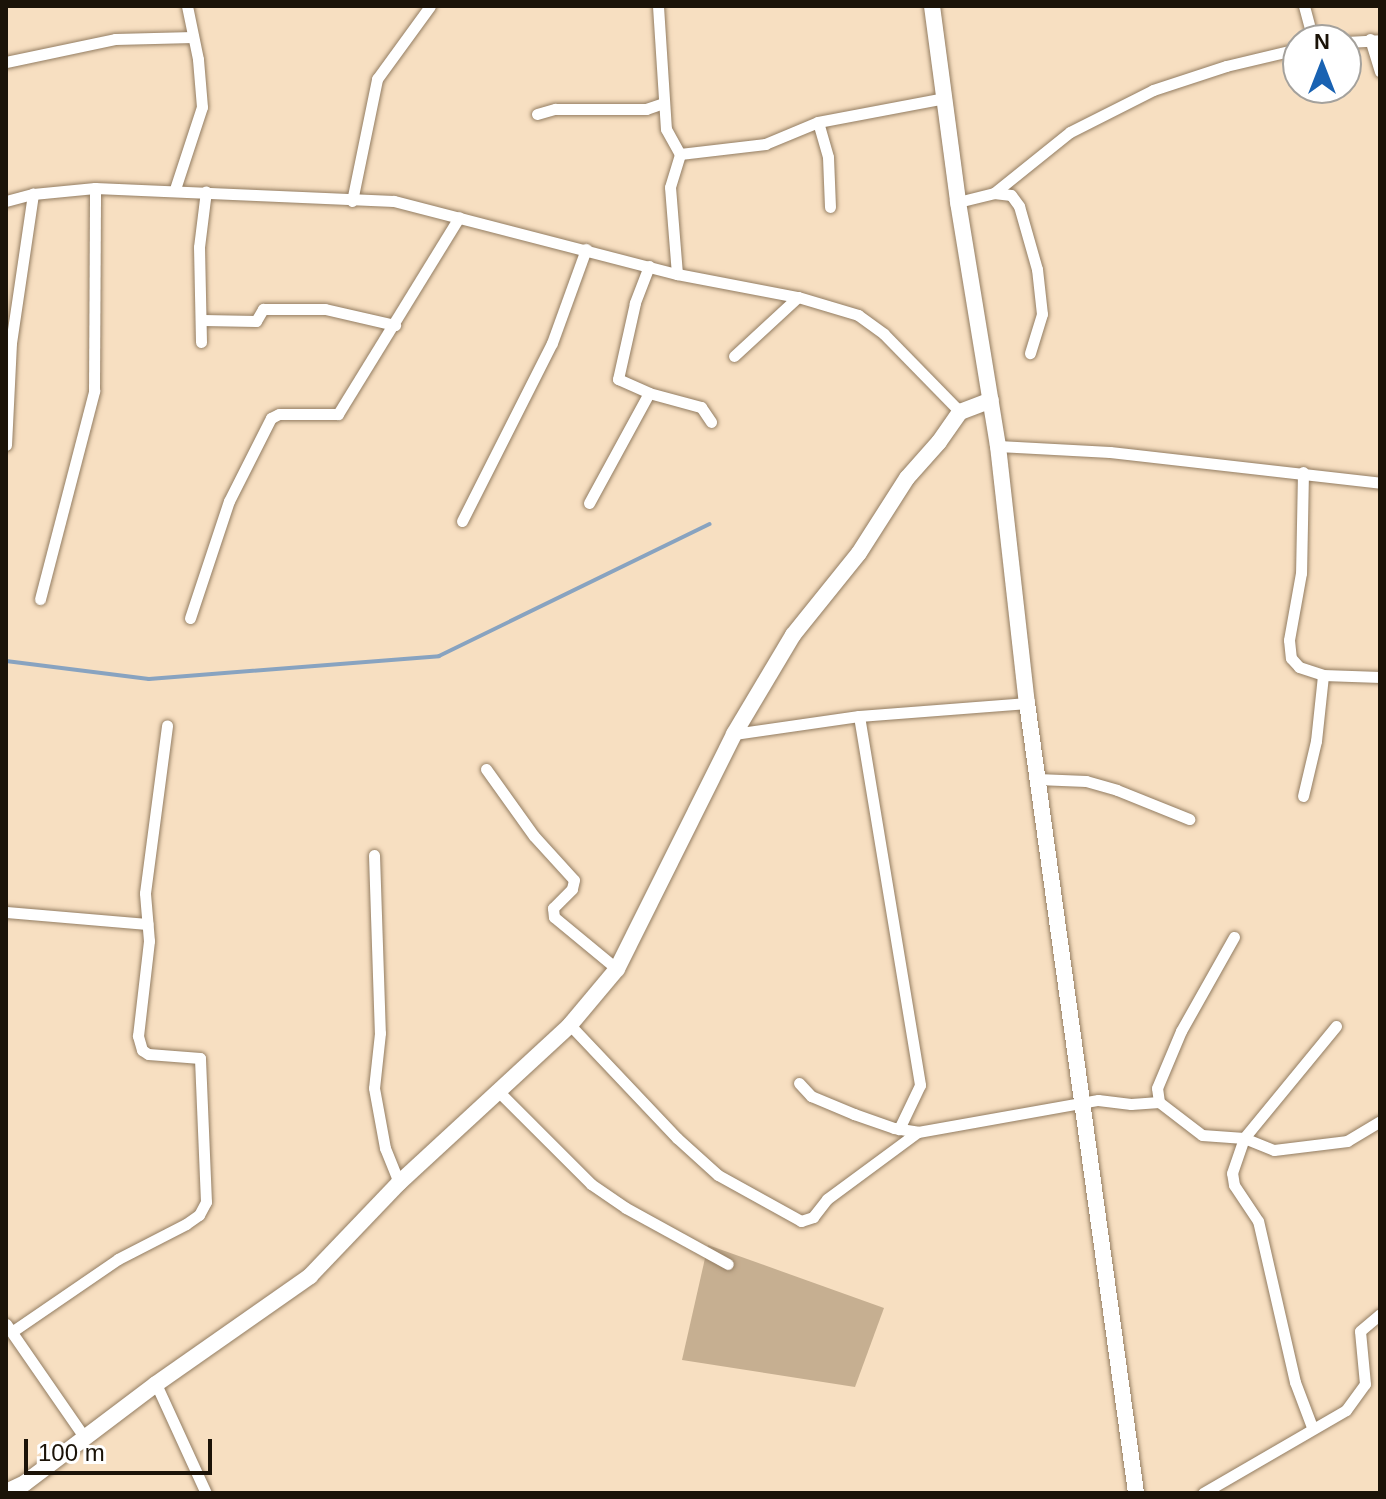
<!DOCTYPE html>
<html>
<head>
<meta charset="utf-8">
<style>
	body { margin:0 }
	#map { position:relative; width:1386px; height:1499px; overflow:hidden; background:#f7dfc1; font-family:Arial,sans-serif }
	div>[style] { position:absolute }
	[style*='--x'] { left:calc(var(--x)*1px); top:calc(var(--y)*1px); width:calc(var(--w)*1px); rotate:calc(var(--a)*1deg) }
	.green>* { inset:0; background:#c6af91 }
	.stream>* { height:4px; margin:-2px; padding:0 2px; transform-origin:2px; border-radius:2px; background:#88a3c0 }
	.roads { filter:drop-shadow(0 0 2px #937d62) drop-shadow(0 0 2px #937d62) }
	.street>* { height:11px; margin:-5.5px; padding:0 5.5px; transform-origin:5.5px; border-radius:5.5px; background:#fff }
	.secondary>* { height:16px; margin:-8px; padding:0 8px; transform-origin:8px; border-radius:8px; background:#fff }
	span { translate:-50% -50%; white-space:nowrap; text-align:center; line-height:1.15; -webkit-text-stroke:6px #fff; paint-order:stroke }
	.frame { position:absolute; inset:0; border:8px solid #1b1308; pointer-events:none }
	.north { position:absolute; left:1282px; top:24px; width:80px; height:80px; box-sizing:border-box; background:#fff; border:2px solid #a4a19c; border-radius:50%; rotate:0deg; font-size:22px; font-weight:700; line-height:32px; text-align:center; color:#1b1308 }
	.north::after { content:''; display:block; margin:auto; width:28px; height:36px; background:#1962b2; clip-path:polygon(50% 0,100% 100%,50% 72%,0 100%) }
	.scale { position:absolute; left:24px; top:1439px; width:188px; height:36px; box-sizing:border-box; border:4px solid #1b1308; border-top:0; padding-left:10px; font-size:24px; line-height:28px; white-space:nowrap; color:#1b1308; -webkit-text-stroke:6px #fff; paint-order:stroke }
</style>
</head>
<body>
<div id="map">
	<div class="green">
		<i style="clip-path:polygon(708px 1245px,884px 1308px,855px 1387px,682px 1360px)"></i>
	</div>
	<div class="stream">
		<i style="--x:6;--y:661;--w:144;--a:7.2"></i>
		<i style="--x:149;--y:679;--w:291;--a:-4.5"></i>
		<i style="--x:439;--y:656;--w:301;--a:-26"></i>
	</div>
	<div class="roads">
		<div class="street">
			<i style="--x:658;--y:6;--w:123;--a:86.3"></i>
			<i style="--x:666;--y:129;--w:29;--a:61"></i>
			<i style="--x:1304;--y:6;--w:35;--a:75"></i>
			<i style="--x:1370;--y:39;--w:34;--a:73"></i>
			<i style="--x:1346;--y:42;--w:34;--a:-3"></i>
			<i style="--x:6;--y:62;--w:111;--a:-11.9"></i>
			<i style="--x:115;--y:39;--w:78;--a:-1.5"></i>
			<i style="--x:537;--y:114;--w:19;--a:-16"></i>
			<i style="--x:555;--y:109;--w:91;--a:0"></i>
			<i style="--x:646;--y:109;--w:18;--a:-19"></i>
			<i style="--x:818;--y:122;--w:36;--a:74"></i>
			<i style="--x:828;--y:157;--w:50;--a:87.7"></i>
			<i style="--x:680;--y:154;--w:86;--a:-6.7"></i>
			<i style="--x:765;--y:144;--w:57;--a:-22.5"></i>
			<i style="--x:818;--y:122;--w:129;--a:-10.7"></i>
			<i style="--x:175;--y:189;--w:86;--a:-71.8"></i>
			<i style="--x:202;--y:107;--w:48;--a:-94.8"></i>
			<i style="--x:198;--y:59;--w:54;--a:-101.7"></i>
			<i style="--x:994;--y:193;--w:17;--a:7"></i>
			<i style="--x:1011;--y:195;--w:14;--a:54"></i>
			<i style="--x:1019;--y:206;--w:66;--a:74.1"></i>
			<i style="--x:1037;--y:269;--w:45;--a:83.7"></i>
			<i style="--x:1042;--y:314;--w:41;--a:107.1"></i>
			<i style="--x:6;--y:201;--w:28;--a:-15"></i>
			<i style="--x:33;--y:194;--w:62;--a:-5.5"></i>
			<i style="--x:95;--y:188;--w:299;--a:2.5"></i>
			<i style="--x:394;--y:201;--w:292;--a:14.5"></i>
			<i style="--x:677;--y:274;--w:123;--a:10.8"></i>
			<i style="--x:798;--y:297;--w:63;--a:16.7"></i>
			<i style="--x:858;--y:315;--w:32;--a:36"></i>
			<i style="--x:884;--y:334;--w:109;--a:45.7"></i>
			<i style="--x:352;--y:201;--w:125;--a:-78.4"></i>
			<i style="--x:377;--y:79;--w:90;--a:-54"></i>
			<i style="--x:958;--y:202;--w:37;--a:-14"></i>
			<i style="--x:994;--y:193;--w:97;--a:-38.8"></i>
			<i style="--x:1070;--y:132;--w:93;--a:-26.8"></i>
			<i style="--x:1153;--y:90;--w:77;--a:-18.2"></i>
			<i style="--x:1226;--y:66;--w:74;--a:-13.3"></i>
			<i style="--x:649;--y:266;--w:40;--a:111"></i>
			<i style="--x:635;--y:303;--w:78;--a:102.6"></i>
			<i style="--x:618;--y:379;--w:34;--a:24"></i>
			<i style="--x:649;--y:393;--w:54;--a:15.1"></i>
			<i style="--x:701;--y:407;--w:18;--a:56"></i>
			<i style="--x:677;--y:274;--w:87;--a:-94.6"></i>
			<i style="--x:670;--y:187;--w:34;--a:-73"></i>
			<i style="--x:203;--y:320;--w:53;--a:1.1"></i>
			<i style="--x:256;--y:321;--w:14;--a:-60"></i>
			<i style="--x:263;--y:309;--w:62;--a:0"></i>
			<i style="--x:325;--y:309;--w:72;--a:12.9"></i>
			<i style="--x:201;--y:342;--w:95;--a:-91.2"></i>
			<i style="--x:199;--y:247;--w:56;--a:-82.9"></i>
			<i style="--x:734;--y:356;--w:87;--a:-42.7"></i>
			<i style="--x:6;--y:445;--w:102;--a:-87.2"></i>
			<i style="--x:11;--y:343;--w:151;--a:-81.6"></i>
			<i style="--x:998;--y:446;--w:112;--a:3.1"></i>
			<i style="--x:1110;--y:452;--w:272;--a:6.5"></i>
			<i style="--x:1303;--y:472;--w:101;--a:91.1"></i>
			<i style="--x:1301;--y:573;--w:68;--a:100.2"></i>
			<i style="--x:1289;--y:640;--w:18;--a:84"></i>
			<i style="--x:1291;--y:658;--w:12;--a:48"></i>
			<i style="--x:1299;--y:667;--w:25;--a:18"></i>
			<i style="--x:1323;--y:675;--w:57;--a:2"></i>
			<i style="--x:589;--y:503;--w:125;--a:-61.4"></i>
			<i style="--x:462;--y:521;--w:199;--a:-63.2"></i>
			<i style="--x:552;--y:343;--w:100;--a:-70.1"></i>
			<i style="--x:40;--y:599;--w:215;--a:-75.4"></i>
			<i style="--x:94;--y:391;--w:203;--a:-89.7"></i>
			<i style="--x:190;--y:618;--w:123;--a:-71.6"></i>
			<i style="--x:229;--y:501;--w:93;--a:-63.2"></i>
			<i style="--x:271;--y:418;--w:9;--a:-27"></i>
			<i style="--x:279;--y:414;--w:59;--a:0"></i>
			<i style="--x:338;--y:414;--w:231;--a:-58.4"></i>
			<i style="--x:859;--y:716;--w:374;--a:80.6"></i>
			<i style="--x:920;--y:1085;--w:49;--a:115.5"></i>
			<i style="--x:734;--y:734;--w:126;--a:-8.2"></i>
			<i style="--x:859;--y:716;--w:169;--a:-4.4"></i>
			<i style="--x:486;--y:769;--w:82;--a:54.4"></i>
			<i style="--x:534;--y:836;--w:59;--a:47.7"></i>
			<i style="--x:574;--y:880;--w:9;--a:103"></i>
			<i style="--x:572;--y:889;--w:27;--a:135"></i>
			<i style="--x:553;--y:908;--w:9;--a:84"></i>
			<i style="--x:554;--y:917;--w:82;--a:39.5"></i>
			<i style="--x:1037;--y:779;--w:49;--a:2.3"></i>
			<i style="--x:1086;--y:781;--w:32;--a:16"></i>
			<i style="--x:1117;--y:790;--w:78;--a:21.9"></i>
			<i style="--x:1303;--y:796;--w:57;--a:-76.7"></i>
			<i style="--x:1316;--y:741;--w:66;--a:-83.9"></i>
			<i style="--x:374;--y:855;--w:178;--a:88.1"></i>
			<i style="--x:380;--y:1033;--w:55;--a:96.2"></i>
			<i style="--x:374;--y:1088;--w:61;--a:79.6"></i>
			<i style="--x:385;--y:1148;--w:38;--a:68"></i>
			<i style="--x:6;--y:912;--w:142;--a:4.9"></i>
			<i style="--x:570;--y:1025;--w:156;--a:46.6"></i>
			<i style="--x:677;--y:1138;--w:55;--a:42.1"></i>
			<i style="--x:718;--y:1175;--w:95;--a:29"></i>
			<i style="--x:801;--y:1221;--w:13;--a:-18"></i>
			<i style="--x:813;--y:1217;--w:23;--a:-52"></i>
			<i style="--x:827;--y:1199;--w:113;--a:-36.4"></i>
			<i style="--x:799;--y:1083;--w:18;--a:47"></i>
			<i style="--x:811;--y:1096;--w:47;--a:22.7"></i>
			<i style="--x:854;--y:1114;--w:42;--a:19.3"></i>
			<i style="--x:894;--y:1128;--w:24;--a:9"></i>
			<i style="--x:918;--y:1132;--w:183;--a:-10.1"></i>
			<i style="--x:1098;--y:1100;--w:33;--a:7"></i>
			<i style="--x:1131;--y:1104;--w:28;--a:-4"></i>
			<i style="--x:1159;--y:1102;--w:54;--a:37.5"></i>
			<i style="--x:1202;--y:1135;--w:42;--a:4.1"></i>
			<i style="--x:1244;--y:1138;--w:32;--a:22"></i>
			<i style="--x:1274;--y:1150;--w:74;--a:-7"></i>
			<i style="--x:1347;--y:1141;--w:39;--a:-31"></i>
			<i style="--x:500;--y:1093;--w:129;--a:45"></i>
			<i style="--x:591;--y:1184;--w:42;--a:34.4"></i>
			<i style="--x:626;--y:1208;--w:116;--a:28.8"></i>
			<i style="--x:1159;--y:1102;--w:14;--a:-98"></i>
			<i style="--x:1157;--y:1088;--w:62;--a:-67.2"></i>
			<i style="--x:1181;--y:1031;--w:108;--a:-60.6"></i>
			<i style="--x:6;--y:1324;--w:139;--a:55.3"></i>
			<i style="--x:13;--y:1331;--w:127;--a:-34.4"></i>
			<i style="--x:118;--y:1259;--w:76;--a:-27.2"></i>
			<i style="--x:186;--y:1224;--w:16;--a:-35"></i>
			<i style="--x:199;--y:1215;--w:15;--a:-62"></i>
			<i style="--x:206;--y:1202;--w:144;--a:-92.4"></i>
			<i style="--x:200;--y:1058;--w:52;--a:-175.6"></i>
			<i style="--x:148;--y:1054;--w:7;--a:-146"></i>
			<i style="--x:142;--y:1050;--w:15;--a:-106"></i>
			<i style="--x:138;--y:1036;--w:96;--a:-83.4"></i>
			<i style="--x:149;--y:941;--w:48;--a:-94.8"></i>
			<i style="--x:145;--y:893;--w:169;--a:-82.5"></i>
			<i style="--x:156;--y:1384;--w:120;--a:65.4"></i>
			<i style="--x:1312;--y:1427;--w:48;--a:-110.7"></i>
			<i style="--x:1295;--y:1382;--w:165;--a:-102.9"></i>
			<i style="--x:1258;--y:1221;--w:43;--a:-123.7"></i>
			<i style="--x:1234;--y:1185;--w:12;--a:-99"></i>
			<i style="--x:1232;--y:1173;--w:37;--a:-71"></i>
			<i style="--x:1244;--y:1138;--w:145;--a:-50.6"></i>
			<i style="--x:1203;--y:1493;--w:165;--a:-30.1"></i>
			<i style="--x:1346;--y:1410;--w:32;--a:-54"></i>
			<i style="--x:1365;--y:1384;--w:53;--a:-95.4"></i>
			<i style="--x:1360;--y:1331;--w:26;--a:-40"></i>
		</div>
		<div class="secondary">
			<i style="--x:932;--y:6;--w:198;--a:82.4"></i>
			<i style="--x:958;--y:202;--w:247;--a:80.7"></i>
			<i style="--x:998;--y:446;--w:259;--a:83.6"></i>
			<i style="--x:1027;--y:703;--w:797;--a:82.14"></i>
			<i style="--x:6;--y:1492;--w:21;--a:-25"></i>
			<i style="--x:25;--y:1483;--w:164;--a:-37.1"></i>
			<i style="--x:156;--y:1384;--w:188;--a:-35"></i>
			<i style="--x:310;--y:1276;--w:129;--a:-46.3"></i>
			<i style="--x:399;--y:1183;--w:233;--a:-42.7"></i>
			<i style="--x:570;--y:1025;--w:73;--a:-50"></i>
			<i style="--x:617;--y:969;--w:263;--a:-63.5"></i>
			<i style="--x:734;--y:734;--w:115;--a:-59.2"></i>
			<i style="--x:793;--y:635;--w:105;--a:-51.2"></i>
			<i style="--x:859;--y:553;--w:89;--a:-57.4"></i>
			<i style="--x:907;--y:478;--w:48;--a:-48.4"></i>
			<i style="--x:939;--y:442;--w:37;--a:-55"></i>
			<i style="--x:960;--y:412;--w:33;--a:-21"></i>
		</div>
	</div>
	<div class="frame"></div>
	<div class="north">N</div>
	<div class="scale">100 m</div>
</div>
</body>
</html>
